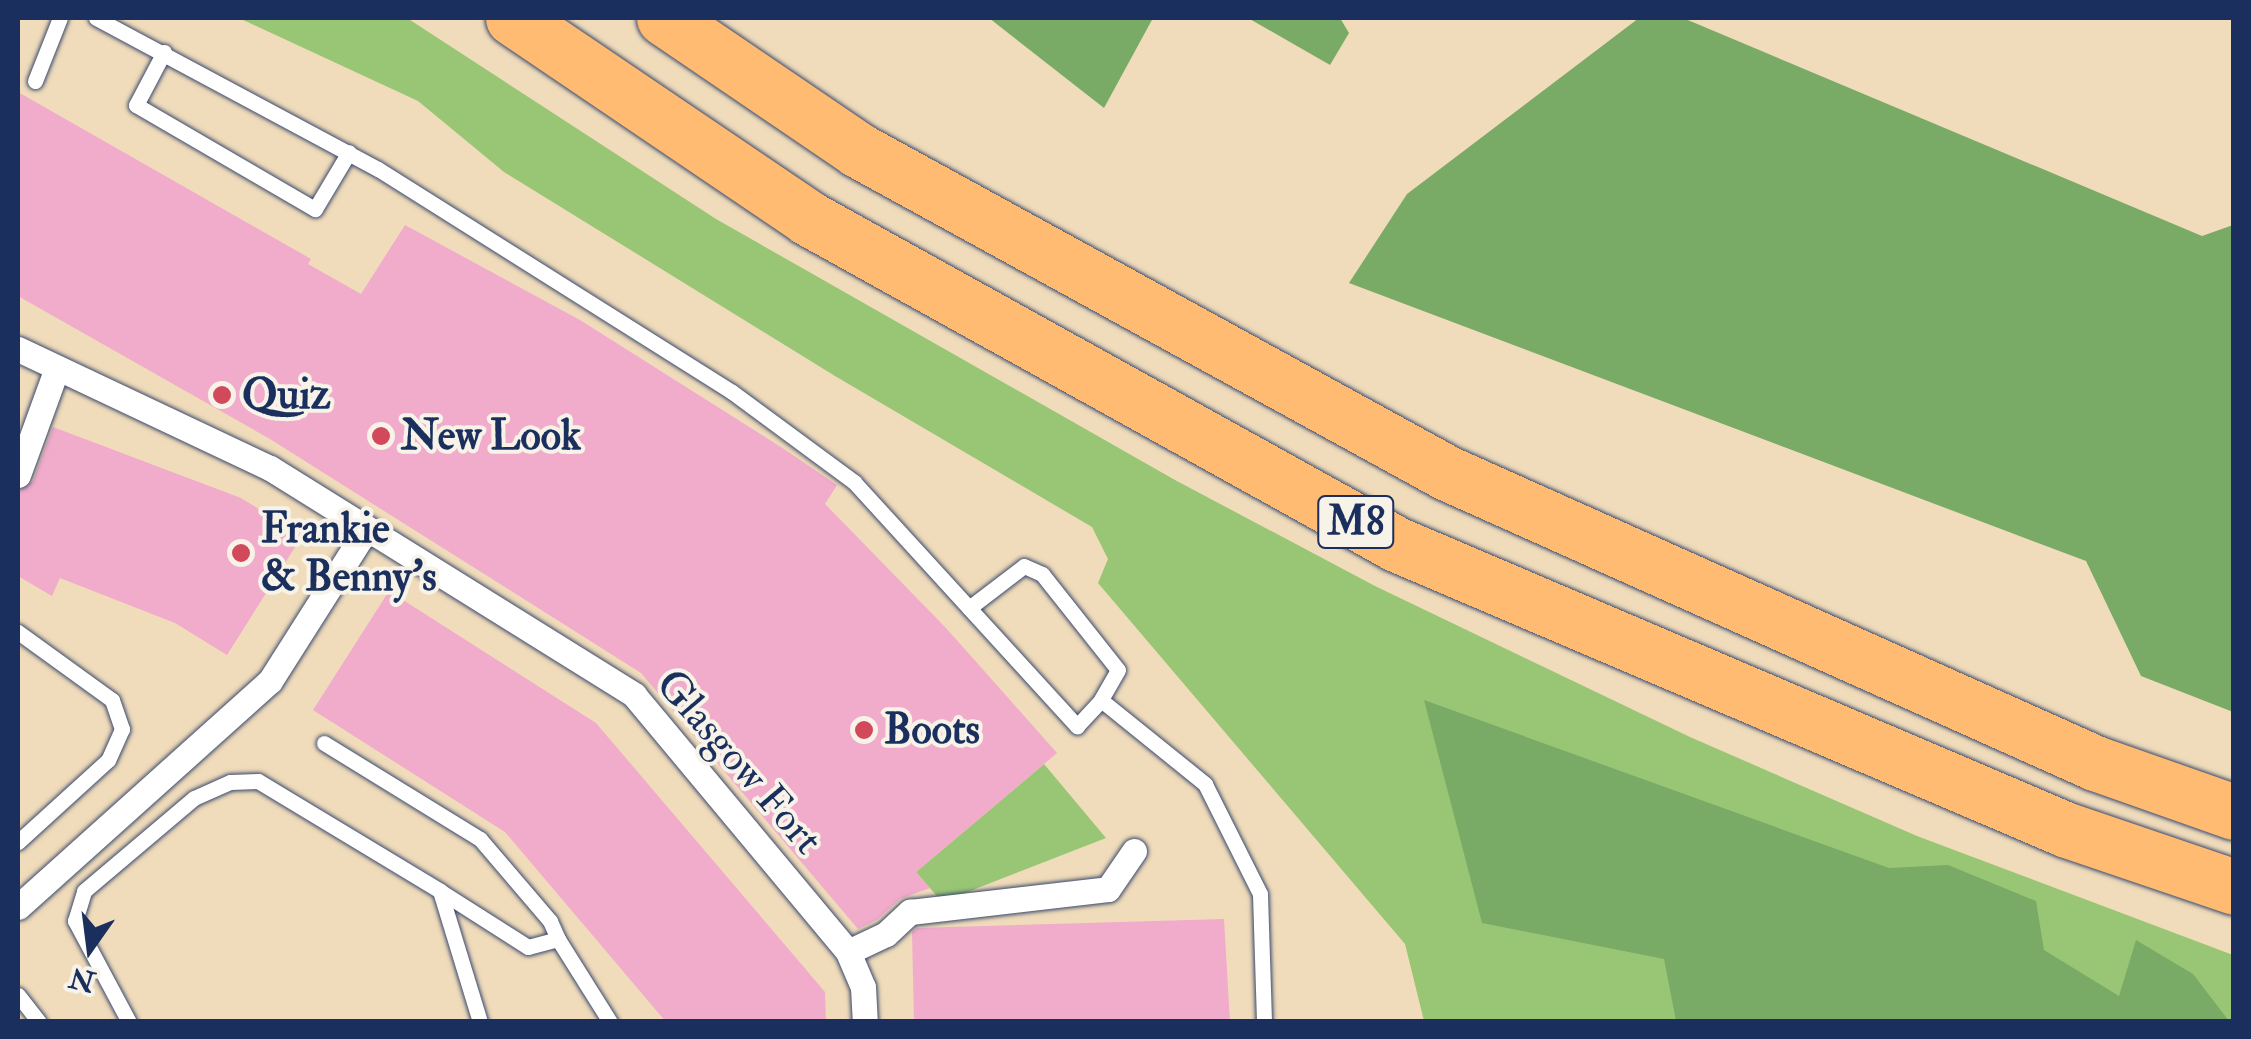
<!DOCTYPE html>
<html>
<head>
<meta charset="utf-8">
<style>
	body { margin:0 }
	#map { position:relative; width:2251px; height:1039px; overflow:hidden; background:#f0dcbb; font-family:"IM FELL Double Pica",serif }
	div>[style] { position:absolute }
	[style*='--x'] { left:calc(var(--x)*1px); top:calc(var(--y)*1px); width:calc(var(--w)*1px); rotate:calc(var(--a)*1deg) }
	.green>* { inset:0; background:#99c674 }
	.forest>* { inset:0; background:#7aab66 }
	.building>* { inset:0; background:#f1abcb }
	.roads { filter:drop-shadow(0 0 2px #3b496c) drop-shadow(0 0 2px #3b496c) }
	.service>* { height:15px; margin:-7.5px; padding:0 7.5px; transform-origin:7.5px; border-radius:7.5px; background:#fff }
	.pedestrian>* { height:25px; margin:-12.5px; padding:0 12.5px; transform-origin:12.5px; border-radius:12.5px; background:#fff }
	.motorway>* { height:55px; margin:-27.5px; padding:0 27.5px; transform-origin:27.5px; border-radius:27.5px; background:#ffbb71 }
	.dots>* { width:28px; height:28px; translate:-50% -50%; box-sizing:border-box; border:5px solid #f7f3e8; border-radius:50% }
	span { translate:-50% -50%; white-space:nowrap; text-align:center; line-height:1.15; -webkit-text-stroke:8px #f7f3e8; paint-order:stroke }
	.shield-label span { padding:2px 8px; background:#f7f3e8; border:2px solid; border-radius:8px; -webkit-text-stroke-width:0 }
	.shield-label { font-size:40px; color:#1b2f5e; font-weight:700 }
	.poi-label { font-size:42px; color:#1b2f5e; font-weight:700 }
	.left { translate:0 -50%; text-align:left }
	.street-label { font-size:42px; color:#1b2f5e }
	.frame { position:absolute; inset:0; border:20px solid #1b2f5e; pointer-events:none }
	.north { position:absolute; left:40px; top:899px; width:100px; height:100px; -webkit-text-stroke:8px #f7f3e8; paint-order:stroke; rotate:194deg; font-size:28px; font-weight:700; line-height:40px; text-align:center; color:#1b2f5e }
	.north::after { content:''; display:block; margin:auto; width:35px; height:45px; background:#1b2f5e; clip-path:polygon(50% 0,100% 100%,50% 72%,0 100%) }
</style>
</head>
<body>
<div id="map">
	<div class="green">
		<i style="clip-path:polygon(239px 18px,407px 18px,716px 219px,1175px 480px,1375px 586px,1690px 737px,1917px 836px,2233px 955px,2233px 1021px,1424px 1021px,1405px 944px,1098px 583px,1108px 559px,1092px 527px,835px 376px,504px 172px,418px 101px)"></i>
		<i style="clip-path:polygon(1044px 764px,1106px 838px,942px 902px,916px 872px)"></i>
	</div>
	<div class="forest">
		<i style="clip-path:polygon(989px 18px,1153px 18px,1104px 108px)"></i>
		<i style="clip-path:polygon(1248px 18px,1340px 18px,1349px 33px,1330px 65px)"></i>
		<i style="clip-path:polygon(1639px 18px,1683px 18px,2202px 236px,2233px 225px,2233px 712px,2141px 676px,2086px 561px,1349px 283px,1407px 194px)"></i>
		<i style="clip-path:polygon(1424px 700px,1889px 868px,1948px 865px,2036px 901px,2044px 950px,2119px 996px,2136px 940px,2193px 974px,2229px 1021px,1676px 1021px,1664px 959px,1482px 923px)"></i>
	</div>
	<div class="building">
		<i style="clip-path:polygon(18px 92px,311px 259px,308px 264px,361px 294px,405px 225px,580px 320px,784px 449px,837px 485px,825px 504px,946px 628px,1057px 753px,916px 872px,930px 888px,900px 899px,877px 920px,858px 929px,641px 673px,270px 439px,18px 296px)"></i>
		<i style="clip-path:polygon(53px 427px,241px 498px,302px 536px,227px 655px,175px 623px,60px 578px,52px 596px,18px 576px,18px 491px,33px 481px)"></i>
		<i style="clip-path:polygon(389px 591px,596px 723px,825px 992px,826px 1022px,666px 1022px,505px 832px,313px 710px)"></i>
		<i style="clip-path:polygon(1224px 919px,1230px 1022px,914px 1022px,912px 932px,917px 928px)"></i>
	</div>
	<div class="roads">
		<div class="service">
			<i style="--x:96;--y:18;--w:320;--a:28.2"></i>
			<i style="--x:378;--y:169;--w:418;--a:32.2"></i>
			<i style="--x:732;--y:392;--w:152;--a:36.4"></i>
			<i style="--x:854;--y:482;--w:331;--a:47.6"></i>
			<i style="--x:1077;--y:726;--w:35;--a:-47"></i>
			<i style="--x:1101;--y:700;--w:134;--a:38.9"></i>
			<i style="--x:1205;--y:784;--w:123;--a:63.4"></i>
			<i style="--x:1260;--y:894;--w:128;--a:88.2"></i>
			<i style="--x:164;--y:52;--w:60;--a:117.8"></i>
			<i style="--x:136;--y:105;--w:207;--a:30.2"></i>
			<i style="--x:315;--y:209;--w:66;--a:-59.2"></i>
			<i style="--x:35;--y:81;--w:68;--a:-68.4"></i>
			<i style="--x:969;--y:608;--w:69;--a:-37.4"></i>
			<i style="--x:1024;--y:566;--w:20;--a:24"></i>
			<i style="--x:1042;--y:574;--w:122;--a:51.6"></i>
			<i style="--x:1118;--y:670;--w:34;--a:120"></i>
			<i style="--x:18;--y:632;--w:116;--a:35.9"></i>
			<i style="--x:112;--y:700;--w:31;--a:71"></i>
			<i style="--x:122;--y:729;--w:34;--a:114"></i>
			<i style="--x:108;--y:760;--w:122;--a:137.7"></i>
			<i style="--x:324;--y:743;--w:183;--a:31.6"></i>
			<i style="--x:480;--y:839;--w:108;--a:49.5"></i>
			<i style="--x:550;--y:921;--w:20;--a:66"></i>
			<i style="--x:440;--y:891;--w:104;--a:32.5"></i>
			<i style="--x:528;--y:947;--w:31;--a:-15"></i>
			<i style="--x:558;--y:939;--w:98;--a:57.9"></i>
			<i style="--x:18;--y:995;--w:34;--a:52"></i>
			<i style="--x:129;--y:1022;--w:115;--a:-118.1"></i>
			<i style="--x:75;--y:921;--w:31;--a:-73"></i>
			<i style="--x:84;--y:891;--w:144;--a:-40.2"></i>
			<i style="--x:194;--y:798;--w:39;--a:-24"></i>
			<i style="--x:230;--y:782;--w:28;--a:-2"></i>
			<i style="--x:258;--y:781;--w:213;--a:31.1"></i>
			<i style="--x:440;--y:891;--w:137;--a:73"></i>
		</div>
		<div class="pedestrian">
			<i style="--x:18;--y:349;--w:279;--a:25.3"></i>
			<i style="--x:270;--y:468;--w:429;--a:31.9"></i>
			<i style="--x:634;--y:695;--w:334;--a:50.2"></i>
			<i style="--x:848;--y:952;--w:38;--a:67"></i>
			<i style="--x:863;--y:987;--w:35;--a:87"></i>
			<i style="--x:18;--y:475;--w:114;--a:-70"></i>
			<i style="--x:18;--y:907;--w:338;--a:-41.9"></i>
			<i style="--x:270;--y:681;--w:181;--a:-57.6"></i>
			<i style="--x:848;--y:952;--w:42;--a:-25.3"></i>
			<i style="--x:886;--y:934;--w:33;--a:-43"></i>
			<i style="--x:910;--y:912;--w:199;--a:-6.6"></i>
			<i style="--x:1108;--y:889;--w:46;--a:-55.6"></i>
		</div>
		<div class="motorway">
			<i style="--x:513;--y:18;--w:356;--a:34.1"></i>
			<i style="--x:808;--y:218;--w:672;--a:29"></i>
			<i style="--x:1396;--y:544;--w:729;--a:23.09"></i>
			<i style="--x:2067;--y:830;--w:176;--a:18.8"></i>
			<i style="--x:664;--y:18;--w:235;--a:34.2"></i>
			<i style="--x:858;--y:150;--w:672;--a:28.74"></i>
			<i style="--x:1447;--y:473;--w:710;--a:24.11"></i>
			<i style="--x:2095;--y:763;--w:147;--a:19.4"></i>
		</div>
	</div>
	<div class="dots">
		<i style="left:222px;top:395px;background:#d1495b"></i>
		<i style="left:381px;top:436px;background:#d1495b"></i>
		<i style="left:241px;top:553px;background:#d1495b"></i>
		<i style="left:864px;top:730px;background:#d1495b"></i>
	</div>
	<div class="shield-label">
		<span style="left:1356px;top:522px">M8</span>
	</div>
	<div class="poi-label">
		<span class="left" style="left:242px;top:395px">Quiz</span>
		<span class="left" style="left:401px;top:436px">New Look</span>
		<span class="left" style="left:261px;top:553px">Frankie<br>&amp; Benny's</span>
		<span class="left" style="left:884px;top:730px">Boots</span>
	</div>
	<div class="street-label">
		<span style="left:739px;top:762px;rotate:49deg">Glasgow Fort</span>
	</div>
	<div class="frame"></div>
	<div class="north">N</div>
</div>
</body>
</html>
